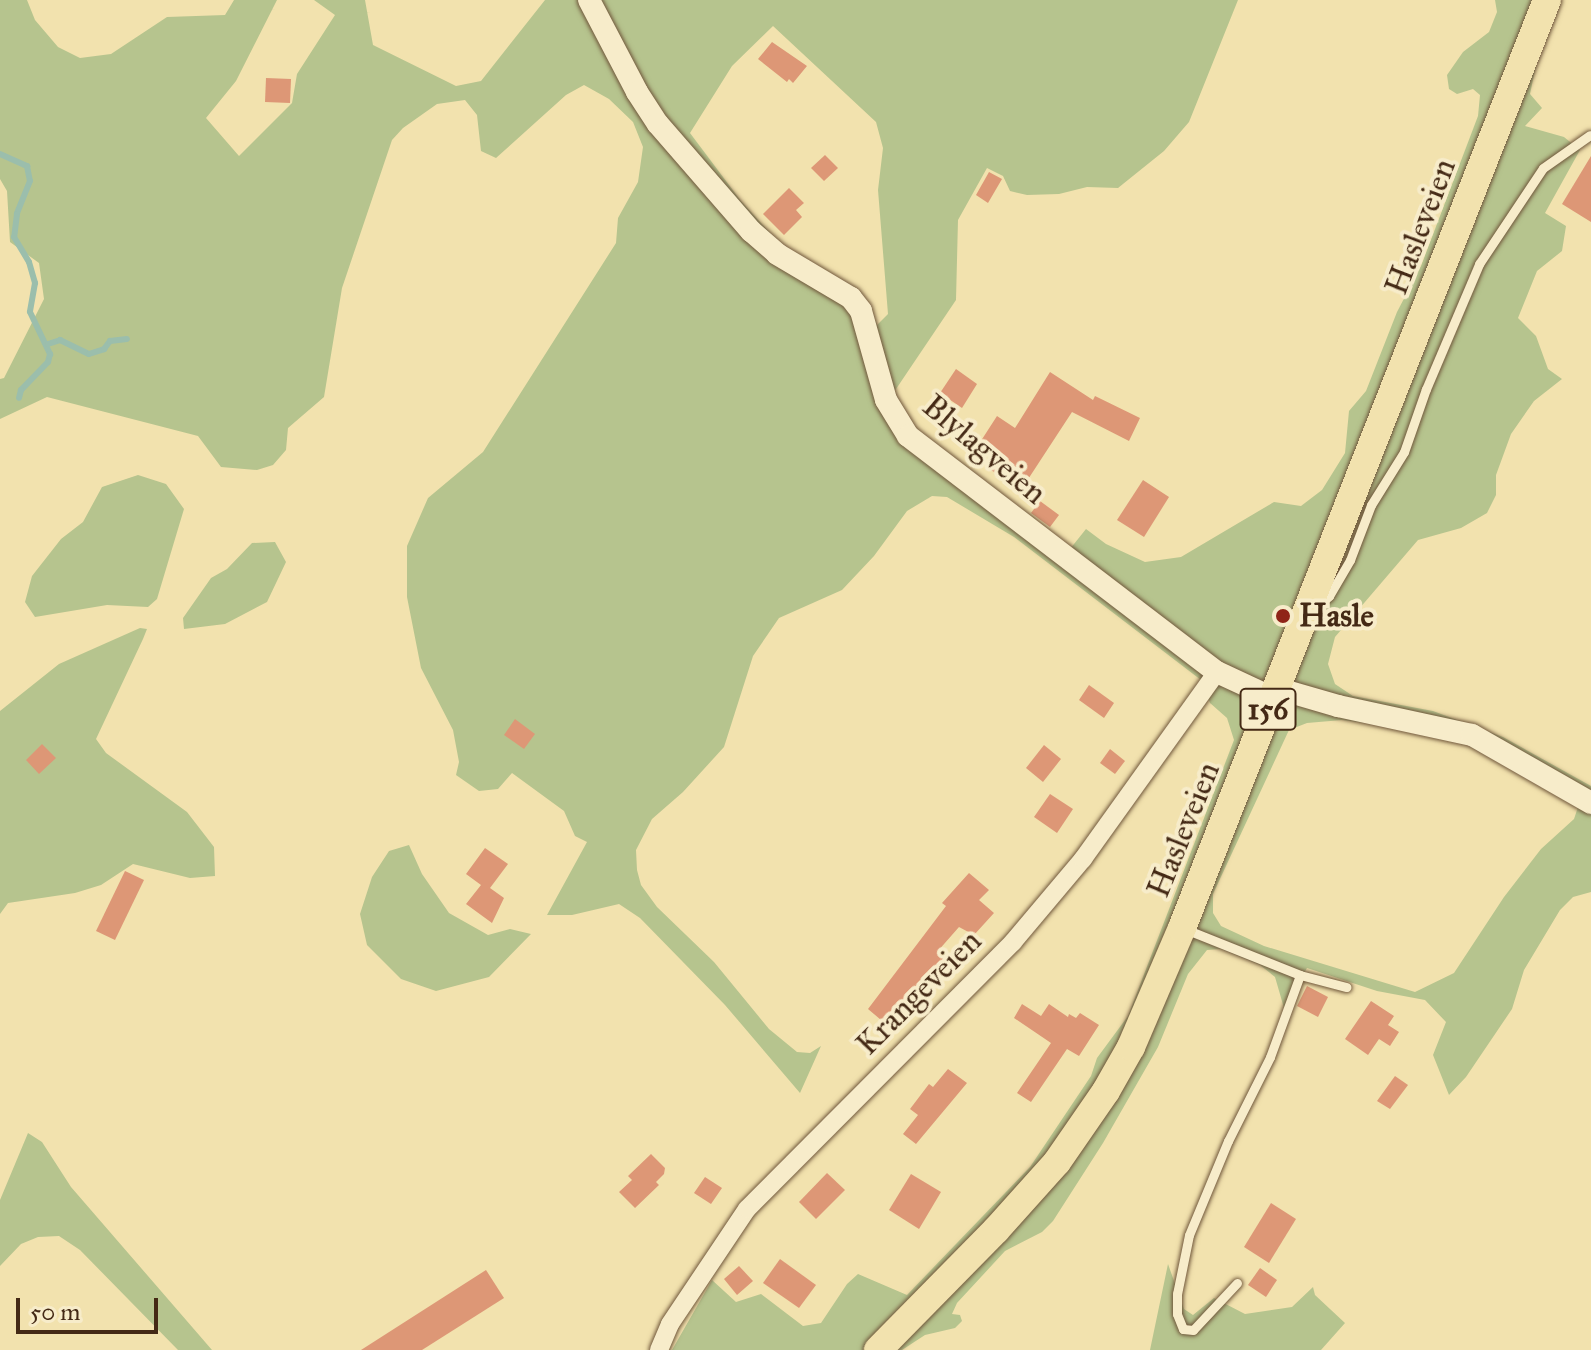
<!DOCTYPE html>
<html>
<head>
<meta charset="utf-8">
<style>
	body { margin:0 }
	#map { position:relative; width:1591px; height:1350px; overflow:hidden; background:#f2e2ae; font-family:"IM FELL Great Primer",serif }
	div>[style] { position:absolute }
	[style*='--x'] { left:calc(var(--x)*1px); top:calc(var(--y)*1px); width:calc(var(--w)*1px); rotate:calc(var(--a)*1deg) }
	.green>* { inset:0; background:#b6c48e }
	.stream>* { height:6px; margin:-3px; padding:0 3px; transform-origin:3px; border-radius:3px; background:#9bbeac }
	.building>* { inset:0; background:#dd9776 }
	.roads { filter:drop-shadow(0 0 2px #70573b) drop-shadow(0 0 2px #70573b) }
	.service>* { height:9px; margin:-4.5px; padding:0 4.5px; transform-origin:4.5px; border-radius:4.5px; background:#f7ecca }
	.minor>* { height:18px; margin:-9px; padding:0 9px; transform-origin:9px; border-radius:9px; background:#f7ecca }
	.tertiary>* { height:22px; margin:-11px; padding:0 11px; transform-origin:11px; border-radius:11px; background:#f7ecca }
	.primary>* { height:28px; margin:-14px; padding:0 14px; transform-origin:14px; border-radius:14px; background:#f2e2ae }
	.dots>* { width:22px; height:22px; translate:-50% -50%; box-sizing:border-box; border:4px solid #f7ecca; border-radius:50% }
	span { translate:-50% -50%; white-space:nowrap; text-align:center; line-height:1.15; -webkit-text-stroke:8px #f7ecca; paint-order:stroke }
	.shield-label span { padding:2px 6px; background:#f7ecca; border:2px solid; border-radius:6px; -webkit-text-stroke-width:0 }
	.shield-label { font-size:30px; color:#442915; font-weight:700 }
	.street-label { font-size:32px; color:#442915 }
	.poi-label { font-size:32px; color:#442915; font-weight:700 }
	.left { translate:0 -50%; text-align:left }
	.scale { position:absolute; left:16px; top:1298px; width:142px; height:36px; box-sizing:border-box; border:4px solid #442915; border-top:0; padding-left:10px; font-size:24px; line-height:28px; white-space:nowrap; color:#442915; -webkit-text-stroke:6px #f7ecca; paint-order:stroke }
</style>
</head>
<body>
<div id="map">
	<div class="green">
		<i style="clip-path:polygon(evenodd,0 0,27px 0,35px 20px,58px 47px,80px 58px,111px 54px,167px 17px,225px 15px,234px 0,277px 0,236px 81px,206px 118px,239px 156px,292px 103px,297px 74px,335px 15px,314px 0,365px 0,373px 45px,456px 86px,481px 81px,545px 0,1238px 0,1189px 122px,1164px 151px,1118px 188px,1087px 187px,1059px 194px,1027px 195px,1010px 191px,1003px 176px,987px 168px,958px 220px,956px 300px,892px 395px,911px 432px,1070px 549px,1086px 529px,1106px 544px,1145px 562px,1181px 557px,1274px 502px,1301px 506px,1322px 490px,1345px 453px,1349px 411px,1366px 391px,1397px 312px,1421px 266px,1478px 116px,1480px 95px,1473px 89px,1457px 94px,1449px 89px,1447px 75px,1463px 52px,1489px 32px,1497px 12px,1495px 0,1561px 0,1537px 61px,1530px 94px,1542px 108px,1525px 126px,1564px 137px,1580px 150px,1545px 213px,1566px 226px,1562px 251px,1537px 271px,1518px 318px,1536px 336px,1548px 369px,1562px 379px,1534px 401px,1511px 434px,1496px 475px,1496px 495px,1487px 513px,1461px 528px,1418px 540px,1335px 637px,1328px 664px,1335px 684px,1353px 696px,1433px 711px,1503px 737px,1591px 786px,1591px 892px,1573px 897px,1560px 910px,1524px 970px,1512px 1009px,1466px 1077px,1449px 1095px,1433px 1055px,1446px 1022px,1425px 1000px,1377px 991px,1307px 968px,1284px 1008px,1275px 977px,1260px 965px,1221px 949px,1207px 950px,1188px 974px,1158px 1047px,1103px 1143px,1053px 1221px,1042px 1232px,1005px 1251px,957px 1303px,952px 1314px,960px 1315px,962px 1321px,955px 1328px,925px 1335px,902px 1350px,672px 1350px,712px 1280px,736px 1302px,761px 1294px,803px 1326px,821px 1323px,847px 1284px,858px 1274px,907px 1295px,1030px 1167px,1091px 1076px,1097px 1058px,1128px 1016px,1234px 740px,1227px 718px,1210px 703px,1201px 680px,1014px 537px,947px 497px,932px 496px,907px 511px,874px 556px,842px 590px,779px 618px,753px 656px,724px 747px,683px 792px,652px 819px,636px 850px,637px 870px,641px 885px,657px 907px,714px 962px,769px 1029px,797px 1052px,810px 1053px,821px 1046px,800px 1093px,725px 1005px,640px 918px,619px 904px,572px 915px,547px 915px,587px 842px,575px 836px,564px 811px,512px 773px,498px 789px,479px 791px,456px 775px,459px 762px,453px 730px,421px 668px,407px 597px,407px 546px,428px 498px,483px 452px,616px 243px,618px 218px,638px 182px,643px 147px,633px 122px,609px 99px,584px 85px,566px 95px,496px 158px,481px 151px,477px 115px,465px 100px,437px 104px,403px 128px,392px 140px,342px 288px,324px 397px,288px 428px,286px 450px,273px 465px,257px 470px,221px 467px,198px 436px,47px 397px,0 419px,0 379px,4px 378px,44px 299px,39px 263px,10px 242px,7px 191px,0 179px,0 0,773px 26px,876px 122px,883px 148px,878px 190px,888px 314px,877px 325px,871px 309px,783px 247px,741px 201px,690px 133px,732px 66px,773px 26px,0 0,1342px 720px,1418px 730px,1460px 741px,1578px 807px,1574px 819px,1541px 849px,1504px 897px,1454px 973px,1415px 992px,1264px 946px,1221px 926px,1213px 913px,1213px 894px,1289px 730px,1307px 723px,1342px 720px)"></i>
		<i style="clip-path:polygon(138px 475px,166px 484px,184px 509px,157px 599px,148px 607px,107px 605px,35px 617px,25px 602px,32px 576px,61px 539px,83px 522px,102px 487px)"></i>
		<i style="clip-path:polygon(275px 542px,286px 562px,267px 602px,225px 624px,184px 629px,183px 618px,211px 578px,227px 569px,252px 543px)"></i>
		<i style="clip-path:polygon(140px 628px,147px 629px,143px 639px,96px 739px,106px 753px,187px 812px,214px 847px,215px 876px,190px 878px,133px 864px,101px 885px,75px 893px,8px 903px,0 914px,0 711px,59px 664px)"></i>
		<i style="clip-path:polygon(409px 845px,422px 874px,449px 913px,488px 935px,510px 929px,531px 934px,489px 977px,436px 991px,401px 979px,367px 945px,360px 914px,372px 877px,389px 851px)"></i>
		<i style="clip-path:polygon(28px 1133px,42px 1142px,71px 1187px,212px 1350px,178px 1350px,80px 1250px,59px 1236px,38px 1237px,21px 1244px,0 1266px,0 1200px)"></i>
		<i style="clip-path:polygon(1168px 1264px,1184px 1309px,1193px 1315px,1214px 1298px,1245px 1314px,1292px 1307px,1313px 1287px,1315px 1295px,1345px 1323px,1321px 1350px,1150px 1350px)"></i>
	</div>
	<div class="stream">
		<i style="--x:0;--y:154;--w:30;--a:24"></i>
		<i style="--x:27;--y:166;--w:15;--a:79"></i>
		<i style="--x:30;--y:181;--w:35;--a:112"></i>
		<i style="--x:17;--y:214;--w:23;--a:97"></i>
		<i style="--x:14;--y:237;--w:29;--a:59"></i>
		<i style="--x:29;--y:262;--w:22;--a:74"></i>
		<i style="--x:35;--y:283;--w:29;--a:100"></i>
		<i style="--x:30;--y:312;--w:47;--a:64.5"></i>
		<i style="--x:50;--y:354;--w:8;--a:104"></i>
		<i style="--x:48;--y:362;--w:39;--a:134"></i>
		<i style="--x:21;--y:390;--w:8;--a:104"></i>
		<i style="--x:48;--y:344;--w:13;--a:-18"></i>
		<i style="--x:60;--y:340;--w:32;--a:26"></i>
		<i style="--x:89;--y:354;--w:16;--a:-18"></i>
		<i style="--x:104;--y:349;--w:10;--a:-53"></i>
		<i style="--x:110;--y:341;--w:17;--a:-7"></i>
	</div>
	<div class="building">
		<i style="clip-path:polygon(772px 42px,807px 66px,793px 83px,789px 79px,787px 82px,758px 59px)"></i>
		<i style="clip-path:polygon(266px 78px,291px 79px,290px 103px,265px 102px)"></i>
		<i style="clip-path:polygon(825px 155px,838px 168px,824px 181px,811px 168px)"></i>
		<i style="clip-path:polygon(1591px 156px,1591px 222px,1562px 204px)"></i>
		<i style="clip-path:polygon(989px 172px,1002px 179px,988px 203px,976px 195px)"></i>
		<i style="clip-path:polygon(789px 188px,804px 203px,796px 210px,802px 217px,784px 235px,763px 214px)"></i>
		<i style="clip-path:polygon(956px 369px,977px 384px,962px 408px,940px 393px)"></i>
		<i style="clip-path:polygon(1050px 372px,1093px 400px,1095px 396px,1140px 418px,1129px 441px,1072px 412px,1021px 490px,988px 468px,994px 459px,977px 447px,997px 416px,1015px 428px)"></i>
		<i style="clip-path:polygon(1143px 480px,1169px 497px,1144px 537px,1117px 520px)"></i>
		<i style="clip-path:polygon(1040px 501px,1059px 515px,1050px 527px,1031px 513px)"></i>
		<i style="clip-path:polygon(1089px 685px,1114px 703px,1104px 718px,1079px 700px)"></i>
		<i style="clip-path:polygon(515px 719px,535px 734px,524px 749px,504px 735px)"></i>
		<i style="clip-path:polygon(42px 744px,56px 758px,39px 774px,26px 760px)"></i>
		<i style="clip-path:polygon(1044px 745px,1061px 759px,1043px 782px,1026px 768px)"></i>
		<i style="clip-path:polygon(1110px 749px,1125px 761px,1115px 774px,1100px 763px)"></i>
		<i style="clip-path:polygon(1050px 794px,1073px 809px,1057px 833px,1034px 817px)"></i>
		<i style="clip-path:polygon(485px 848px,508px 864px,490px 888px,504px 898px,492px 923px,466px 904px,481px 885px,466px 874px)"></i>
		<i style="clip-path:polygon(125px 871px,144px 880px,115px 940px,96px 931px)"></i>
		<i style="clip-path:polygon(969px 873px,989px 890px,979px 900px,994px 913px,974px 935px,959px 927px,937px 952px,946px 959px,914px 1000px,910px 997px,887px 1025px,868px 1009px,946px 906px,942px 903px)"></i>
		<i style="clip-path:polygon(1307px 986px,1328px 997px,1318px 1017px,1297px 1006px)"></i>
		<i style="clip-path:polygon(1371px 1001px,1394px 1016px,1388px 1025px,1399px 1032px,1390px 1046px,1379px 1039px,1368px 1055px,1345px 1039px)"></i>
		<i style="clip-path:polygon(1022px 1004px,1041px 1016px,1049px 1004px,1068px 1017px,1069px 1014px,1076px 1018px,1080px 1013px,1099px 1025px,1079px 1056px,1067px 1049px,1031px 1102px,1017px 1093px,1051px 1043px,1014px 1018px)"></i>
		<i style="clip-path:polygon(948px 1069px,967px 1083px,916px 1144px,903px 1134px,918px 1115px,910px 1109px,929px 1084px,933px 1087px)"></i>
		<i style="clip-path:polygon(1395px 1076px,1408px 1085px,1390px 1109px,1377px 1101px)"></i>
		<i style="clip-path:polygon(651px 1154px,665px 1168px,664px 1174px,656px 1182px,659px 1185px,635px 1208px,619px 1192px,632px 1180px,628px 1176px)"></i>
		<i style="clip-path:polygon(827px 1173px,845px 1190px,816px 1219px,799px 1202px)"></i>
		<i style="clip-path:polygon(911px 1174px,941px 1192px,919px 1229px,889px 1210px)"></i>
		<i style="clip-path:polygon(705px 1177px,722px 1188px,711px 1204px,694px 1193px)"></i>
		<i style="clip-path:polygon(1271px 1203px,1296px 1219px,1269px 1263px,1244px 1247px)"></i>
		<i style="clip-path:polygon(780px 1259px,816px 1285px,799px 1308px,763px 1283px)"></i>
		<i style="clip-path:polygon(739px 1266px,753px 1281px,737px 1295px,724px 1279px)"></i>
		<i style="clip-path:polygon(1260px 1268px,1277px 1280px,1266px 1297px,1248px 1285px)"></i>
		<i style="clip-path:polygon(486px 1270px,504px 1298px,422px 1350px,361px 1350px)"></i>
	</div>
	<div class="roads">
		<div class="service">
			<i style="--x:1318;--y:606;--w:15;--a:-42"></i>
			<i style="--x:1329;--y:596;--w:42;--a:-59.7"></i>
			<i style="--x:1350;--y:560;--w:59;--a:-69.1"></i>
			<i style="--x:1371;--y:505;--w:62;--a:-58.1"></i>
			<i style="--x:1404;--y:452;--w:67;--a:-70.8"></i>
			<i style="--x:1426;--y:389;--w:136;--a:-67"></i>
			<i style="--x:1479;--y:264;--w:115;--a:-56.3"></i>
			<i style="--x:1543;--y:168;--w:57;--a:-35.1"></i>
			<i style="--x:1185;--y:929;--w:124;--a:21.8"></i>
			<i style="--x:1300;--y:975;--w:48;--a:14.6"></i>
			<i style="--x:1237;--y:1283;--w:64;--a:133.1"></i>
			<i style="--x:1193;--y:1330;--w:10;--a:-174"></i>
			<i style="--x:1183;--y:1329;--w:16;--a:-112"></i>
			<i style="--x:1177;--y:1314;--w:20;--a:-90"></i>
			<i style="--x:1177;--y:1294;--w:60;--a:-78.5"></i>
			<i style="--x:1189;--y:1235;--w:102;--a:-67.5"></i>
			<i style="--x:1228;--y:1141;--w:94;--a:-63.4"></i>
			<i style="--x:1270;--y:1057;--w:87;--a:-69.9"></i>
		</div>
		<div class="minor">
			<i style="--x:659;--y:1350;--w:28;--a:-67"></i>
			<i style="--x:670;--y:1324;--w:138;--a:-56.2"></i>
			<i style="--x:747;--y:1209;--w:377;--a:-45.1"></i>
			<i style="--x:1013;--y:942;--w:109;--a:-49.9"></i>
			<i style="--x:1083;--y:859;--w:230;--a:-54.4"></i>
		</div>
		<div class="tertiary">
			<i style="--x:589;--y:0;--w:104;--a:62.4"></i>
			<i style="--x:637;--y:92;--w:38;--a:57"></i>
			<i style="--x:658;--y:124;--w:142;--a:49"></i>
			<i style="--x:751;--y:231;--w:35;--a:41"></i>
			<i style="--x:777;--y:254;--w:86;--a:30.7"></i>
			<i style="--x:851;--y:298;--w:16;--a:52"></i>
			<i style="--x:861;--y:311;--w:92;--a:74.3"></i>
			<i style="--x:886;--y:400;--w:42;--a:58.6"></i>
			<i style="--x:908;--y:436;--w:389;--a:37.4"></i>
			<i style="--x:1217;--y:672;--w:62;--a:24.9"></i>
			<i style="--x:1276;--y:688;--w:65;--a:16.2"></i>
			<i style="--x:1338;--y:706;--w:137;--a:12.2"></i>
			<i style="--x:1472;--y:735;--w:137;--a:29.7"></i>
		</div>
		<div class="primary">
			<i style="--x:878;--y:1350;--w:168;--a:-45.5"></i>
			<i style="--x:996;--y:1230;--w:91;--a:-48.1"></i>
			<i style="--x:1057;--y:1162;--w:86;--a:-55.4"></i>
			<i style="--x:1106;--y:1091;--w:51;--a:-60.4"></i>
			<i style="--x:1131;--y:1047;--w:129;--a:-66.8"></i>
			<i style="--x:1182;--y:928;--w:997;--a:-68.53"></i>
		</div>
	</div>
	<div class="dots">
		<i style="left:1283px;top:616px;background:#8f2418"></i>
	</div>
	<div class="shield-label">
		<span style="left:1268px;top:709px">156</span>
	</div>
	<div class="street-label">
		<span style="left:1421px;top:227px;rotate:-69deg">Hasleveien</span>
		<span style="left:984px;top:450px;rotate:40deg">Blylagveien</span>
		<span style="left:1184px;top:830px;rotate:-68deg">Hasleveien</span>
		<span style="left:919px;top:993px;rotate:-45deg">Krangeveien</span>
	</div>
	<div class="poi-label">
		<span class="left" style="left:1299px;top:616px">Hasle</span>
	</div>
	<div class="scale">50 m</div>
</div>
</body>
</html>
